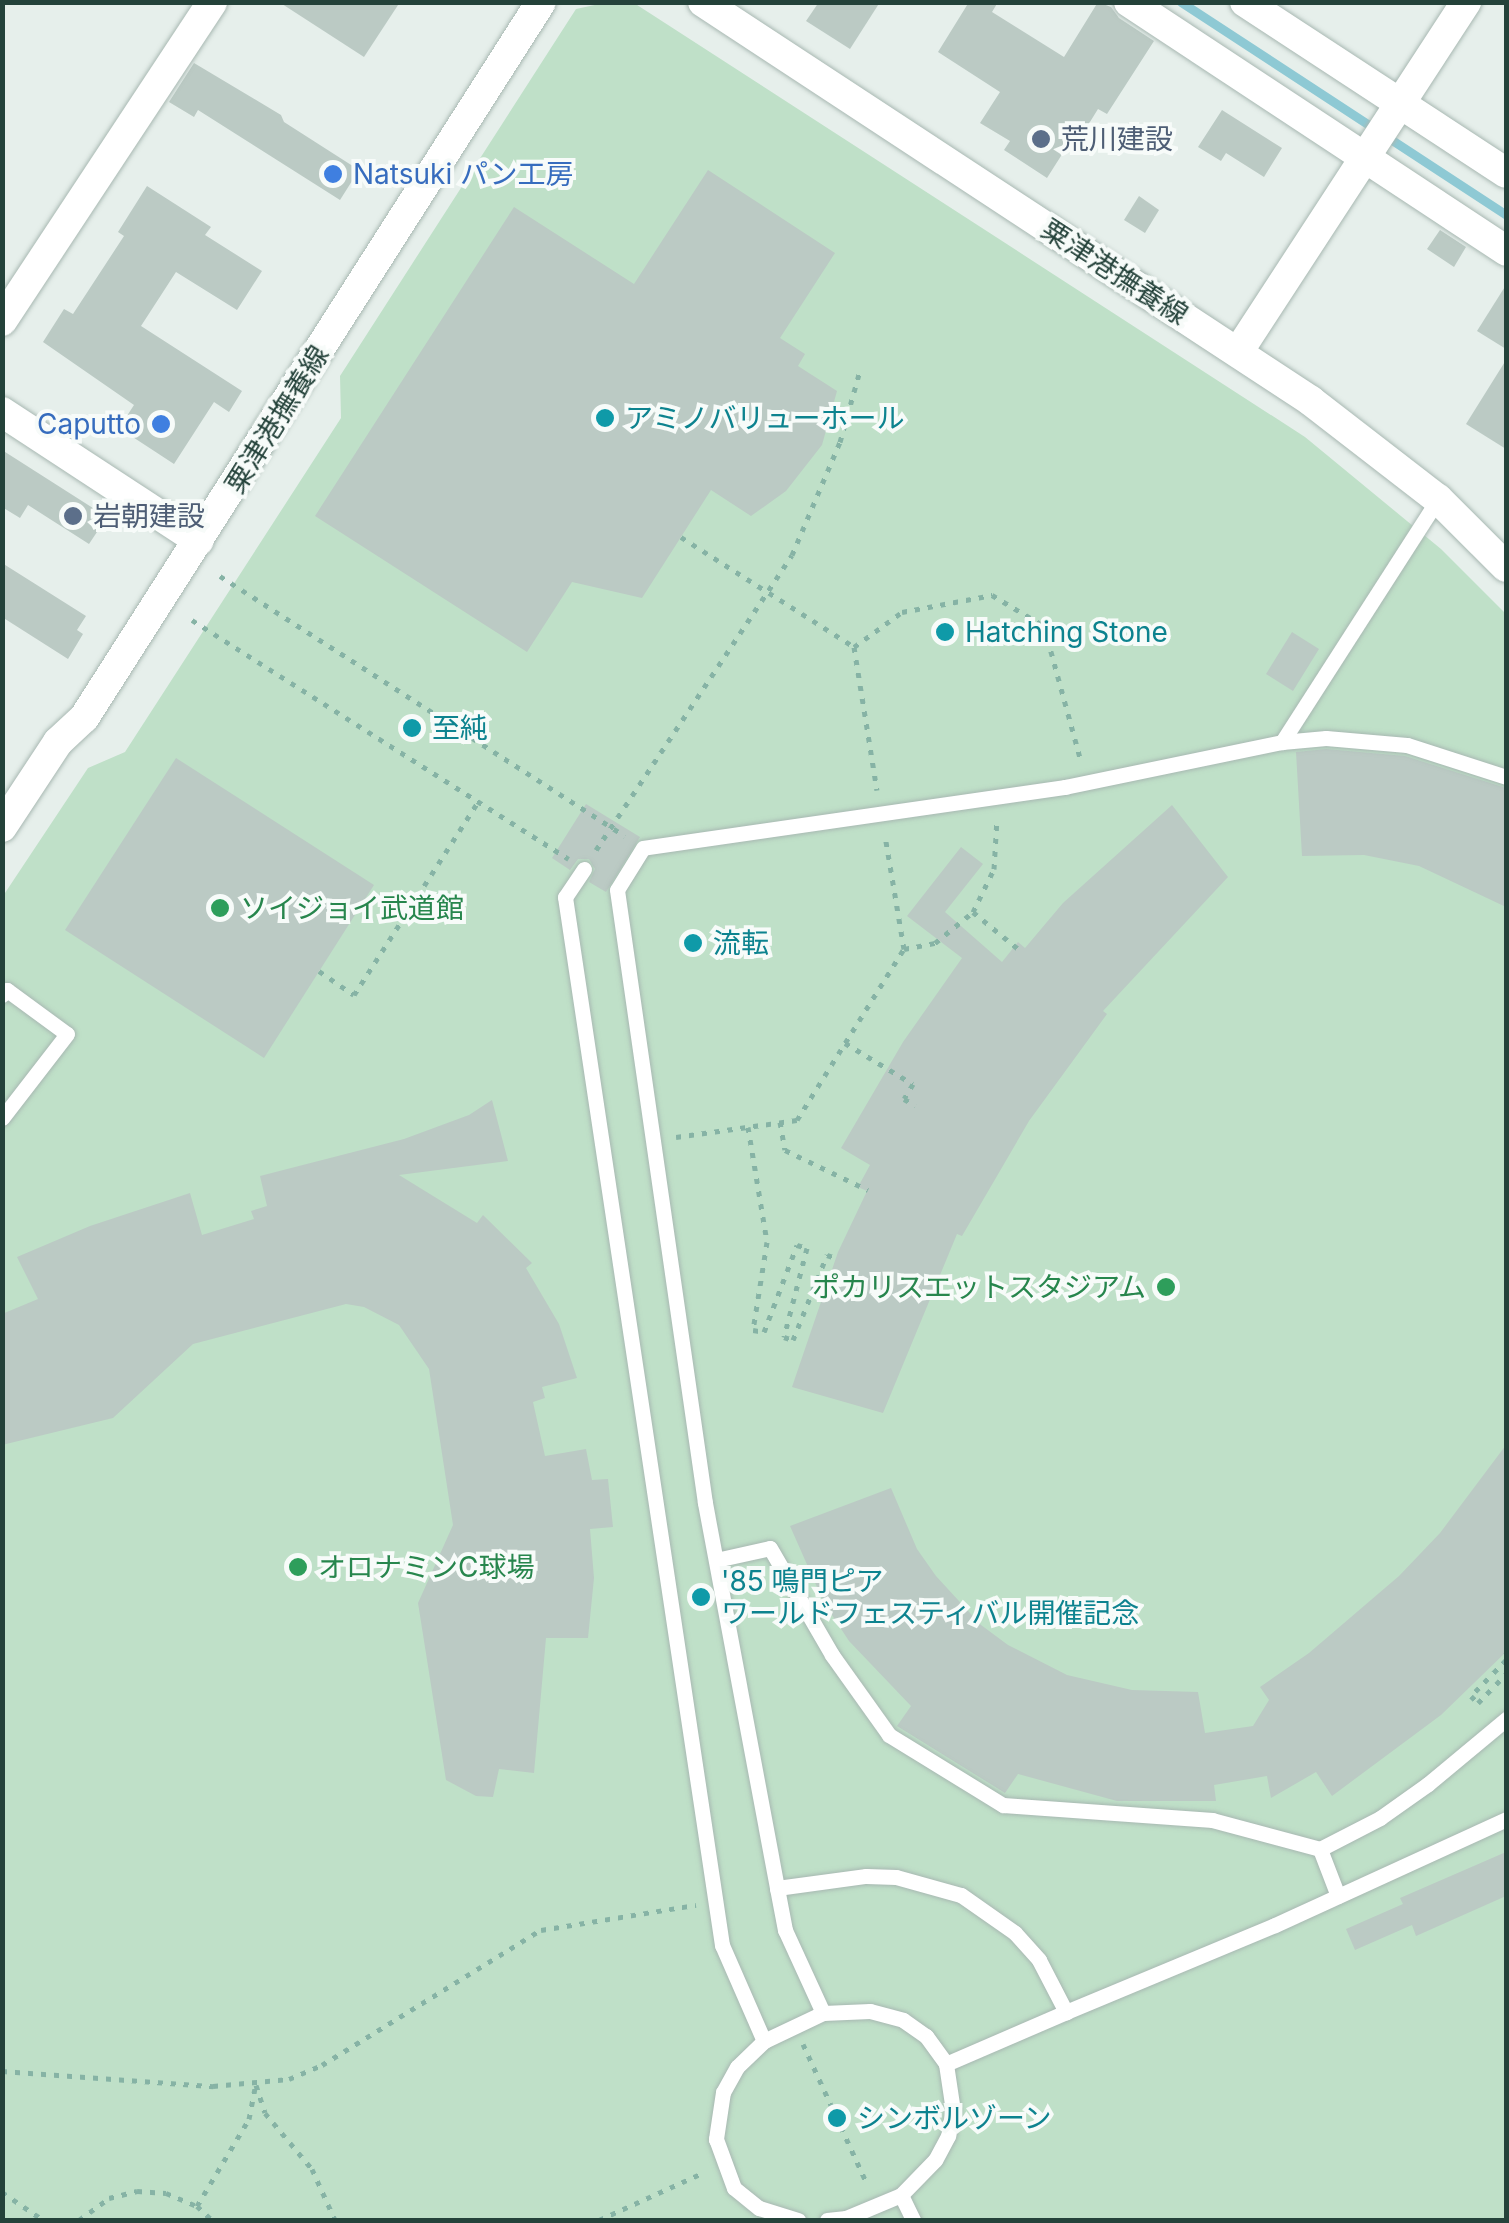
<!DOCTYPE html>
<html>
<head>
<meta charset="utf-8">
<style>
	body { margin:0 }
	#map { position:relative; width:1509px; height:2223px; overflow:hidden; background:#e6efeb; font-family:Inter,"Noto Sans JP",sans-serif }
	div>[style] { position:absolute }
	[style*='--x'] { left:calc(var(--x)*1px); top:calc(var(--y)*1px); width:calc(var(--w)*1px); rotate:calc(var(--a)*1deg) }
	.green>* { inset:0; background:#bfe0c8 }
	.stream>* { height:9px; margin:-4.5px; padding:0 4.5px; transform-origin:4.5px; border-radius:4.5px; background:#8ec9d4 }
	.building>* { inset:0; background:#bbcac4 }
	.path>* { height:5px; margin-top:-2.5px; transform-origin:0; background:repeating-linear-gradient(90deg,#86b3a5 0 5px,transparent 0 13px) }
	.roads { filter:drop-shadow(0 0 2px #a8b8b2) drop-shadow(0 0 2px #a8b8b2) }
	.lane>* { height:15px; margin:-7.5px; padding:0 7.5px; transform-origin:7.5px; border-radius:7.5px; background:#fff }
	.street>* { height:30px; margin:-15px; padding:0 15px; transform-origin:15px; border-radius:15px; background:#fff }
	.secondary>* { height:30px; margin:-15px; padding:0 15px; transform-origin:15px; border-radius:15px; background:#fff }
	.dots>* { width:28px; height:28px; translate:-50% -50%; box-sizing:border-box; border:5px solid #f7fbf9; border-radius:50% }
	span { translate:-50% -50%; white-space:nowrap; text-align:center; line-height:1.15; -webkit-text-stroke:8px #f7fbf9; paint-order:stroke }
	.service-label { font-size:28px; color:#4e5e75 }
	.left { translate:0 -50%; text-align:left }
	.shop-label { font-size:28px; color:#366cbe }
	.right { translate:-100% -50%; text-align:right }
	.street-label { font-size:28px; color:#24423a }
	.culture-label { font-size:28px; color:#0d838f }
	.leisure-label { font-size:28px; color:#27864d }
	.frame { position:absolute; inset:0; border:5px solid #24423a; pointer-events:none }
</style>
</head>
<body>
<div id="map">
	<div class="green">
		<i style="clip-path:polygon(604px 3px,634px 3px,1305px 437px,1441px 549px,1506px 614px,1506px 2220px,3px 2220px,3px 896px,88px 768px,125px 752px,341px 418px,340px 376px,576px 9px)"></i>
	</div>
	<div class="stream">
		<i style="--x:1181;--y:2;--w:389;--a:33.2"></i>
	</div>
	<div class="building">
		<i style="clip-path:polygon(279px 2px,400px 2px,364px 57px)"></i>
		<i style="clip-path:polygon(819px 2px,880px 2px,850px 49px,806px 21px)"></i>
		<i style="clip-path:polygon(969px 2px,998px 2px,992px 12px,1064px 57px,1098px 2px,1111px 7px,1119px 18px,1154px 41px,1107px 114px,1098px 109px,1085px 130px,1080px 126px,1047px 178px,1004px 150px,1010px 141px,980px 123px,1000px 92px,938px 52px)"></i>
		<i style="clip-path:polygon(194px 63px,281px 115px,284px 122px,359px 170px,340px 200px,198px 110px,194px 117px,169px 102px)"></i>
		<i style="clip-path:polygon(1222px 110px,1282px 148px,1264px 177px,1226px 153px,1221px 161px,1198px 147px)"></i>
		<i style="clip-path:polygon(708px 170px,835px 253px,780px 338px,805px 354px,798px 366px,837px 391px,822px 445px,786px 491px,751px 516px,711px 490px,642px 598px,572px 582px,527px 652px,315px 516px,514px 207px,634px 284px)"></i>
		<i style="clip-path:polygon(147px 186px,211px 227px,205px 235px,262px 271px,237px 310px,176px 272px,141px 326px,242px 391px,229px 412px,214px 402px,174px 464px,119px 428px,134px 405px,43px 342px,64px 309px,73px 314px,124px 236px,118px 232px)"></i>
		<i style="clip-path:polygon(1139px 196px,1159px 210px,1145px 233px,1124px 220px)"></i>
		<i style="clip-path:polygon(1440px 230px,1466px 247px,1454px 267px,1427px 249px)"></i>
		<i style="clip-path:polygon(1506px 285px,1506px 349px,1477px 331px)"></i>
		<i style="clip-path:polygon(1506px 360px,1506px 449px,1466px 424px)"></i>
		<i style="clip-path:polygon(2px 450px,107px 517px,89px 544px,28px 505px,20px 518px,2px 507px)"></i>
		<i style="clip-path:polygon(2px 563px,86px 616px,77px 630px,83px 634px,68px 659px,2px 617px)"></i>
		<i style="clip-path:polygon(1292px 632px,1319px 649px,1293px 691px,1266px 674px)"></i>
		<i style="clip-path:polygon(1326px 749px,1405px 756px,1506px 788px,1506px 907px,1419px 866px,1364px 855px,1302px 856px,1296px 752px)"></i>
		<i style="clip-path:polygon(176px 758px,374px 885px,264px 1058px,65px 930px)"></i>
		<i style="clip-path:polygon(586px 804px,640px 837px,606px 892px,589px 882px,595px 869px,589px 859px,578px 859px,570px 870px,552px 858px)"></i>
		<i style="clip-path:polygon(1172px 805px,1228px 877px,1103px 1011px,1107px 1014px,1029px 1121px,962px 1236px,957px 1234px,883px 1413px,792px 1387px,838px 1252px,867px 1191px,858px 1187px,870px 1165px,841px 1148px,903px 1042px,962px 958px,907px 916px,961px 847px,983px 864px,945px 912px,1002px 962px,1018px 942px,1025px 948px,1063px 903px)"></i>
		<i style="clip-path:polygon(492px 1100px,508px 1161px,399px 1175px,477px 1223px,483px 1215px,532px 1263px,526px 1268px,559px 1324px,577px 1378px,542px 1387px,545px 1398px,533px 1402px,545px 1456px,586px 1449px,592px 1480px,608px 1479px,613px 1527px,590px 1529px,594px 1578px,588px 1638px,546px 1638px,534px 1773px,499px 1769px,493px 1797px,476px 1796px,446px 1780px,418px 1603px,453px 1525px,429px 1369px,399px 1325px,364px 1307px,346px 1304px,193px 1344px,113px 1418px,2px 1445px,2px 1314px,38px 1299px,17px 1257px,90px 1226px,190px 1193px,202px 1235px,254px 1219px,251px 1211px,267px 1206px,260px 1176px,404px 1139px,469px 1115px)"></i>
		<i style="clip-path:polygon(1506px 1445px,1506px 1652px,1441px 1715px,1332px 1796px,1316px 1772px,1271px 1798px,1267px 1776px,1214px 1785px,1216px 1801px,1117px 1801px,1018px 1774px,1005px 1793px,897px 1726px,911px 1706px,849px 1641px,824px 1603px,790px 1526px,891px 1488px,917px 1549px,936px 1576px,981px 1625px,1008px 1645px,1067px 1675px,1132px 1690px,1198px 1692px,1205px 1733px,1253px 1726px,1269px 1700px,1260px 1687px,1309px 1653px,1399px 1576px,1440px 1533px)"></i>
		<i style="clip-path:polygon(1506px 1852px,1506px 1896px,1416px 1936px,1412px 1925px,1355px 1950px,1346px 1929px,1403px 1904px,1400px 1898px)"></i>
	</div>
	<div class="path">
		<i style="--x:681;--y:537;--w:205;--a:32.4"></i>
		<i style="--x:854;--y:647;--w:145;--a:80.9"></i>
		<i style="--x:220;--y:576;--w:481;--a:32.7"></i>
		<i style="--x:192;--y:620;--w:446;--a:32.4"></i>
		<i style="--x:854;--y:647;--w:59;--a:-36.1"></i>
		<i style="--x:902;--y:612;--w:92;--a:-10.7"></i>
		<i style="--x:992;--y:595;--w:61;--a:30.8"></i>
		<i style="--x:1044;--y:626;--w:140;--a:74.7"></i>
		<i style="--x:596;--y:850;--w:354;--a:-56.4"></i>
		<i style="--x:792;--y:555;--w:123;--a:-67"></i>
		<i style="--x:840;--y:442;--w:71;--a:-74.4"></i>
		<i style="--x:973;--y:912;--w:63;--a:39.2"></i>
		<i style="--x:904;--y:949;--w:32;--a:-11"></i>
		<i style="--x:935;--y:943;--w:49;--a:-39.2"></i>
		<i style="--x:973;--y:912;--w:48;--a:-64"></i>
		<i style="--x:994;--y:869;--w:50;--a:-86.6"></i>
		<i style="--x:319;--y:971;--w:42;--a:34.4"></i>
		<i style="--x:354;--y:995;--w:229;--a:-57.3"></i>
		<i style="--x:845;--y:1043;--w:79;--a:31.1"></i>
		<i style="--x:913;--y:1084;--w:17;--a:121"></i>
		<i style="--x:904;--y:1099;--w:13;--a:29"></i>
		<i style="--x:780;--y:1122;--w:28;--a:80"></i>
		<i style="--x:785;--y:1150;--w:92;--a:25.7"></i>
		<i style="--x:748;--y:1127;--w:117;--a:80.6"></i>
		<i style="--x:767;--y:1242;--w:89;--a:99"></i>
		<i style="--x:753;--y:1330;--w:11;--a:10"></i>
		<i style="--x:764;--y:1332;--w:93;--a:-69.2"></i>
		<i style="--x:797;--y:1245;--w:10;--a:17"></i>
		<i style="--x:807;--y:1248;--w:92;--a:104.5"></i>
		<i style="--x:784;--y:1337;--w:9;--a:18"></i>
		<i style="--x:793;--y:1340;--w:92;--a:-68.2"></i>
		<i style="--x:827;--y:1255;--w:9;--a:18"></i>
		<i style="--x:676;--y:1137;--w:122;--a:-8"></i>
		<i style="--x:797;--y:1120;--w:202;--a:-58"></i>
		<i style="--x:904;--y:949;--w:115;--a:-99.5"></i>
		<i style="--x:1506;--y:1652;--w:1;--a:90"></i>
		<i style="--x:1506;--y:1660;--w:50;--a:134.2"></i>
		<i style="--x:1471;--y:1696;--w:10;--a:45"></i>
		<i style="--x:1478;--y:1703;--w:40;--a:-46"></i>
		<i style="--x:803;--y:2044;--w:154;--a:65.4"></i>
		<i style="--x:2;--y:2071;--w:212;--a:4.1"></i>
		<i style="--x:213;--y:2086;--w:76;--a:-5.3"></i>
		<i style="--x:289;--y:2079;--w:36;--a:-23"></i>
		<i style="--x:322;--y:2065;--w:257;--a:-31.7"></i>
		<i style="--x:541;--y:1930;--w:157;--a:-9.2"></i>
		<i style="--x:256;--y:2085;--w:29;--a:72"></i>
		<i style="--x:265;--y:2113;--w:73;--a:50"></i>
		<i style="--x:312;--y:2169;--w:56;--a:65.7"></i>
		<i style="--x:2;--y:2192;--w:50;--a:34.3"></i>
		<i style="--x:197;--y:2206;--w:101;--a:-59.1"></i>
		<i style="--x:249;--y:2119;--w:32;--a:-79"></i>
		<i style="--x:79;--y:2220;--w:37;--a:-36"></i>
		<i style="--x:109;--y:2198;--w:29;--a:-14"></i>
		<i style="--x:137;--y:2191;--w:29;--a:4"></i>
		<i style="--x:166;--y:2193;--w:34;--a:23"></i>
		<i style="--x:197;--y:2206;--w:21;--a:43"></i>
		<i style="--x:599;--y:2220;--w:116;--a:-24.4"></i>
	</div>
	<div class="roads">
		<div class="lane">
			<i style="--x:1438;--y:499;--w:289;--a:122.7"></i>
			<i style="--x:1282;--y:742;--w:222;--a:168.3"></i>
			<i style="--x:1065;--y:787;--w:426;--a:171.8"></i>
			<i style="--x:643;--y:848;--w:49;--a:121.8"></i>
			<i style="--x:617;--y:890;--w:619;--a:81.83"></i>
			<i style="--x:705;--y:1503;--w:392;--a:79.4"></i>
			<i style="--x:777;--y:1888;--w:90;--a:-7.7"></i>
			<i style="--x:866;--y:1876;--w:30;--a:2"></i>
			<i style="--x:896;--y:1877;--w:67;--a:15.5"></i>
			<i style="--x:961;--y:1895;--w:66;--a:35.1"></i>
			<i style="--x:1015;--y:1933;--w:36;--a:48"></i>
			<i style="--x:1039;--y:1960;--w:59;--a:62.6"></i>
			<i style="--x:1066;--y:2012;--w:226;--a:-22.6"></i>
			<i style="--x:1275;--y:1925;--w:254;--a:-24.6"></i>
			<i style="--x:1282;--y:742;--w:44;--a:-5.2"></i>
			<i style="--x:1326;--y:738;--w:81;--a:4.9"></i>
			<i style="--x:1407;--y:745;--w:104;--a:17.9"></i>
			<i style="--x:584;--y:869;--w:34;--a:124"></i>
			<i style="--x:565;--y:897;--w:1060;--a:81.48"></i>
			<i style="--x:722;--y:1945;--w:105;--a:66.4"></i>
			<i style="--x:2;--y:995;--w:7;--a:-45"></i>
			<i style="--x:7;--y:990;--w:74;--a:36.3"></i>
			<i style="--x:67;--y:1034;--w:106;--a:127.7"></i>
			<i style="--x:716;--y:1560;--w:55;--a:-12.5"></i>
			<i style="--x:770;--y:1548;--w:124;--a:59.9"></i>
			<i style="--x:832;--y:1655;--w:98;--a:54.5"></i>
			<i style="--x:889;--y:1735;--w:134;--a:31.6"></i>
			<i style="--x:1003;--y:1805;--w:210;--a:4.1"></i>
			<i style="--x:1212;--y:1820;--w:112;--a:15"></i>
			<i style="--x:777;--y:1888;--w:43;--a:79.2"></i>
			<i style="--x:785;--y:1930;--w:91;--a:65.4"></i>
			<i style="--x:823;--y:2013;--w:65;--a:154.6"></i>
			<i style="--x:764;--y:2041;--w:37;--a:136"></i>
			<i style="--x:737;--y:2067;--w:29;--a:119"></i>
			<i style="--x:723;--y:2092;--w:48;--a:98.5"></i>
			<i style="--x:716;--y:2139;--w:52;--a:69.8"></i>
			<i style="--x:734;--y:2188;--w:32;--a:39"></i>
			<i style="--x:759;--y:2208;--w:41;--a:17.1"></i>
			<i style="--x:1338;--y:1896;--w:50;--a:-111"></i>
			<i style="--x:1320;--y:1849;--w:68;--a:-27.3"></i>
			<i style="--x:1380;--y:1818;--w:59;--a:-35.3"></i>
			<i style="--x:1428;--y:1784;--w:102;--a:-39.8"></i>
			<i style="--x:823;--y:2013;--w:47;--a:-2.4"></i>
			<i style="--x:870;--y:2011;--w:34;--a:15"></i>
			<i style="--x:903;--y:2020;--w:28;--a:35"></i>
			<i style="--x:926;--y:2036;--w:34;--a:54"></i>
			<i style="--x:946;--y:2064;--w:48;--a:81.5"></i>
			<i style="--x:953;--y:2111;--w:25;--a:101"></i>
			<i style="--x:948;--y:2136;--w:27;--a:118"></i>
			<i style="--x:935;--y:2160;--w:49;--a:134.2"></i>
			<i style="--x:946;--y:2064;--w:131;--a:-23.4"></i>
			<i style="--x:827;--y:2220;--w:19;--a:-6"></i>
			<i style="--x:846;--y:2218;--w:60;--a:-22.7"></i>
			<i style="--x:901;--y:2195;--w:28;--a:64"></i>
		</div>
		<div class="street">
			<i style="--x:1129;--y:2;--w:452;--a:33.4"></i>
			<i style="--x:1245;--y:2;--w:312;--a:33.2"></i>
			<i style="--x:2;--y:321;--w:382;--a:-56.6"></i>
			<i style="--x:1238;--y:352;--w:418;--a:-56.9"></i>
			<i style="--x:2;--y:412;--w:235;--a:33.2"></i>
		</div>
		<div class="secondary">
			<i style="--x:703;--y:2;--w:727;--a:33.27"></i>
			<i style="--x:1311;--y:401;--w:160;--a:37.7"></i>
			<i style="--x:1438;--y:499;--w:96;--a:45"></i>
			<i style="--x:2;--y:827;--w:102;--a:-56.6"></i>
			<i style="--x:58;--y:742;--w:35;--a:-43"></i>
			<i style="--x:84;--y:718;--w:849;--a:-57.45"></i>
		</div>
	</div>
	<div class="dots">
		<i style="left:1041px;top:139px;background:#5c6f8a"></i>
		<i style="left:333px;top:174px;background:#3f7fe0"></i>
		<i style="left:605px;top:418px;background:#0f9aa8"></i>
		<i style="left:161px;top:424px;background:#3f7fe0"></i>
		<i style="left:73px;top:516px;background:#5c6f8a"></i>
		<i style="left:945px;top:632px;background:#0f9aa8"></i>
		<i style="left:412px;top:728px;background:#0f9aa8"></i>
		<i style="left:220px;top:908px;background:#2e9e5b"></i>
		<i style="left:693px;top:943px;background:#0f9aa8"></i>
		<i style="left:1166px;top:1287px;background:#2e9e5b"></i>
		<i style="left:298px;top:1567px;background:#2e9e5b"></i>
		<i style="left:701px;top:1597px;background:#0f9aa8"></i>
		<i style="left:837px;top:2118px;background:#0f9aa8"></i>
	</div>
	<div class="service-label">
		<span class="left" style="left:1061px;top:139px">荒川建設</span>
		<span class="left" style="left:93px;top:516px">岩朝建設</span>
	</div>
	<div class="shop-label">
		<span class="left" style="left:353px;top:174px">Natsuki パン工房</span>
		<span class="right" style="left:141px;top:424px">Caputto</span>
	</div>
	<div class="street-label">
		<span style="left:1115px;top:272px;rotate:33deg">粟津港撫養線</span>
		<span style="left:277px;top:419px;rotate:-58deg">粟津港撫養線</span>
	</div>
	<div class="culture-label">
		<span class="left" style="left:625px;top:418px">アミノバリューホール</span>
		<span class="left" style="left:965px;top:632px">Hatching Stone</span>
		<span class="left" style="left:432px;top:728px">至純</span>
		<span class="left" style="left:713px;top:943px">流転</span>
		<span class="left" style="left:721px;top:1597px">'85 鳴門ピア<br>ワールドフェスティバル開催記念</span>
		<span class="left" style="left:857px;top:2118px">シンボルゾーン</span>
	</div>
	<div class="leisure-label">
		<span class="left" style="left:240px;top:908px">ソイジョイ武道館</span>
		<span class="right" style="left:1146px;top:1287px">ポカリスエットスタジアム</span>
		<span class="left" style="left:318px;top:1567px">オロナミンC球場</span>
	</div>
	<div class="frame"></div>
</div>
</body>
</html>
